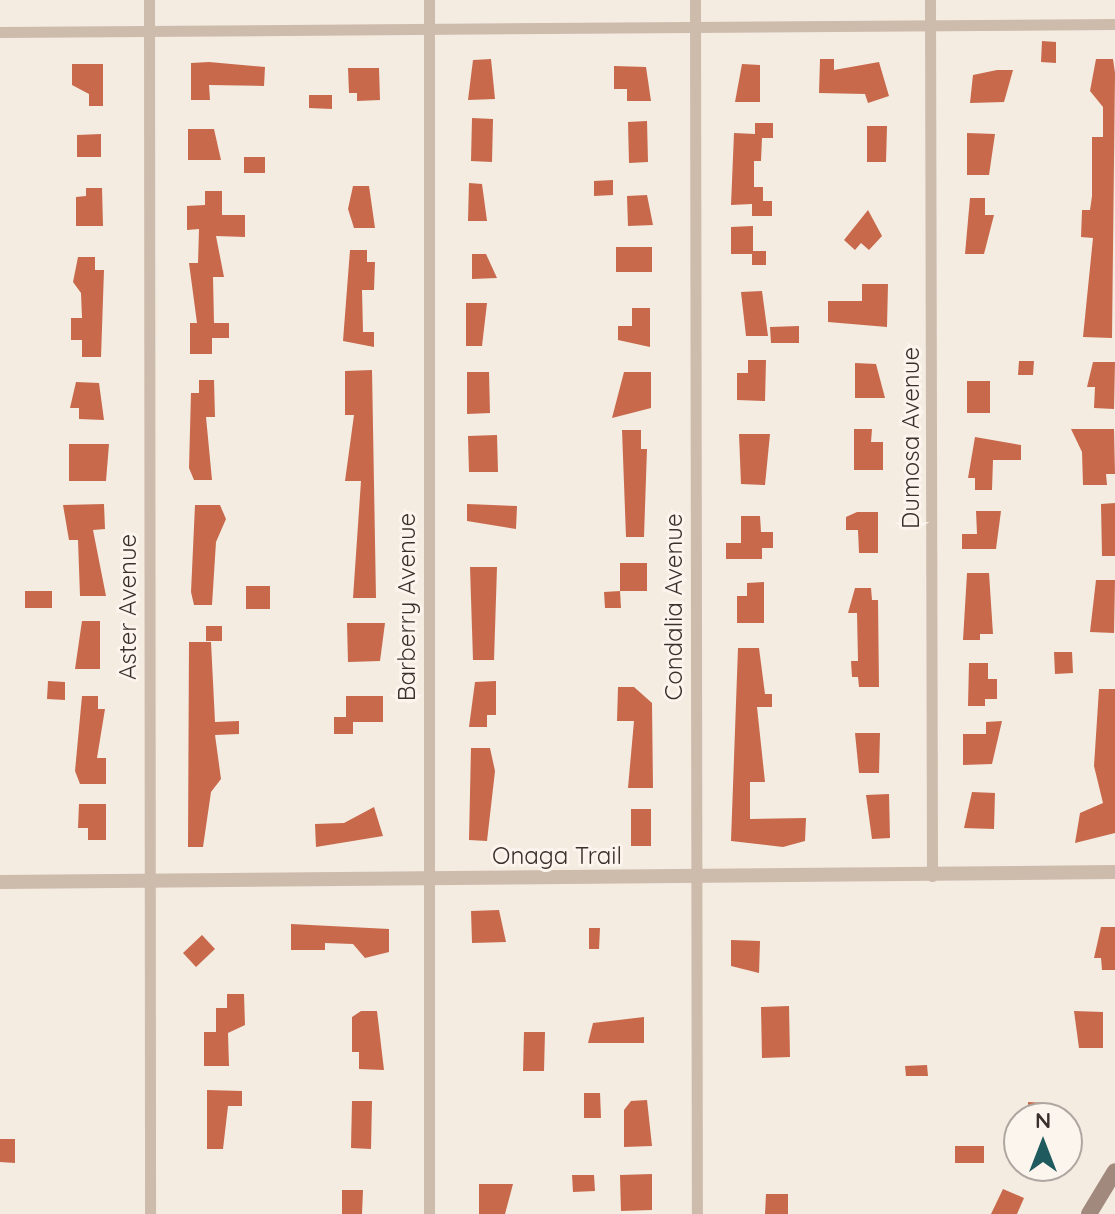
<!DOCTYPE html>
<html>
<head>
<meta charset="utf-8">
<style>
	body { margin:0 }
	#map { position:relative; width:1115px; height:1214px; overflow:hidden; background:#f4ebe1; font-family:Quicksand,sans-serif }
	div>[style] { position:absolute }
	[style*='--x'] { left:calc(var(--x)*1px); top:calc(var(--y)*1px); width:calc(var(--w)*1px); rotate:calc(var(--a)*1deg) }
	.building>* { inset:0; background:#c8694b }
	.minor>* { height:11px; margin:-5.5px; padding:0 5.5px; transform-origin:5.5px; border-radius:5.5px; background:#cdbbac }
	.tertiary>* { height:14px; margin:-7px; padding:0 7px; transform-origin:7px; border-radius:7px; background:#cdbbac }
	.secondary>* { height:16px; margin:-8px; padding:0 8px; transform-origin:8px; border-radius:8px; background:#a18a7d }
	span { translate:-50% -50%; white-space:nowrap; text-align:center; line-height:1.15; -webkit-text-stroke:6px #fbf5ee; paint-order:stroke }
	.street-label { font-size:24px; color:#3b302b }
	.north { position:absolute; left:1003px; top:1102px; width:80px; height:80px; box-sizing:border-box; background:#fbf5ee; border:2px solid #aea6a0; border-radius:50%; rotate:0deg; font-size:22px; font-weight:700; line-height:32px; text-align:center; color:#3b302b }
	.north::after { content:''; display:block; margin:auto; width:28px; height:36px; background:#1f5a5e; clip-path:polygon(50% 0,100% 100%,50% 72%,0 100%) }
</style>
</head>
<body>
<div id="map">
	<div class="building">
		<i style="clip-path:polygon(1042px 41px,1056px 42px,1056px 63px,1041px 62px)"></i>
		<i style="clip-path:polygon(491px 59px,495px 99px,468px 100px,473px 60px)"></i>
		<i style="clip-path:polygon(820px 59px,834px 59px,834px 70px,879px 62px,889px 96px,868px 103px,865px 94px,819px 93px)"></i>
		<i style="clip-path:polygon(1096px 59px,1113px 59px,1115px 73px,1112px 338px,1083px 337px,1093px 238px,1081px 237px,1082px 210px,1090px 210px,1092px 196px,1092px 137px,1103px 137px,1103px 107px,1090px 91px)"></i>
		<i style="clip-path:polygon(209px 62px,265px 67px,264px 86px,209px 85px,210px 100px,191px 100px,191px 63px)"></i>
		<i style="clip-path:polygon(72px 64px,103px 64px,103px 106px,89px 106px,89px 94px,72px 85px)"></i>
		<i style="clip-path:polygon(742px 64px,760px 65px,760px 102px,735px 102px)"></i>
		<i style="clip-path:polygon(614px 66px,646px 67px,651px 101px,627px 101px,627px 89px,614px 89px)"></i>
		<i style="clip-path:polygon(348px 68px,379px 68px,380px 100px,357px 101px,357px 93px,349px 93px)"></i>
		<i style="clip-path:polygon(997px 70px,1013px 70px,1004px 102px,970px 103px,973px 75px)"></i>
		<i style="clip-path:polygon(309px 95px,332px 95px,332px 109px,309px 108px)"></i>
		<i style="clip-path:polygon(472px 118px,493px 119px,492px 162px,471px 161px)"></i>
		<i style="clip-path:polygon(647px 121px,648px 162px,629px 163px,628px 122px)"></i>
		<i style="clip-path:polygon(755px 123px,773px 123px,773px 138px,762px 138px,761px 161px,754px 161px,754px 187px,763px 187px,763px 201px,772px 201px,772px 216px,752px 216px,752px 204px,731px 205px,734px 133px,755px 134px)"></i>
		<i style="clip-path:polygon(867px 126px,887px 126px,886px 162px,867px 162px)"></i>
		<i style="clip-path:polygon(188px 129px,214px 129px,221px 160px,188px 160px)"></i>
		<i style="clip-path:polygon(967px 133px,995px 134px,989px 175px,967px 175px)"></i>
		<i style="clip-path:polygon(101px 134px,101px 157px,77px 157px,77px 135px)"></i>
		<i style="clip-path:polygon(244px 157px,265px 157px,265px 173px,244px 173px)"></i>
		<i style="clip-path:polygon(613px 180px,613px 195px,594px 196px,594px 181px)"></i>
		<i style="clip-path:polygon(469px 183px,482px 184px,487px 221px,468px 221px)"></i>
		<i style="clip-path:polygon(353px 186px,369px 186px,375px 228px,354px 228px,348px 209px)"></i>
		<i style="clip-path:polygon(86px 188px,102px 188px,103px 226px,76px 226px,76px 197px,86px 196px)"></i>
		<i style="clip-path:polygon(205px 191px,222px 191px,222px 215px,245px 215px,245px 237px,216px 236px,224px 277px,213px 277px,214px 323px,229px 323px,229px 338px,212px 338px,212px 354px,190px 354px,190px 323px,197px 323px,189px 263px,198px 263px,199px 229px,187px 230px,187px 206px,205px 205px)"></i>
		<i style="clip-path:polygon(647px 195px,653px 225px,628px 226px,627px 196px)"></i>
		<i style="clip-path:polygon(970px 198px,985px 198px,985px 215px,994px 215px,984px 254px,965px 254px)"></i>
		<i style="clip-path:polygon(868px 210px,882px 236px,869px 250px,861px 243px,855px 250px,844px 240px)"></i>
		<i style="clip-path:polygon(753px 226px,753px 251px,766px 251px,766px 265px,752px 265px,752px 254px,731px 254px,731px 227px)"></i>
		<i style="clip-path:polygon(616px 247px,652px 247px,652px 272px,616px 272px)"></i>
		<i style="clip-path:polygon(350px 250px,367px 250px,367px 262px,375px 262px,374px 290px,362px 290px,363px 332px,374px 332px,374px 347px,343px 341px)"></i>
		<i style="clip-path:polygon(472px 254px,486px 254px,497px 278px,472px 279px)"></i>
		<i style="clip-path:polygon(78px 257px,95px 257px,95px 270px,104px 270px,101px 357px,82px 357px,82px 340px,71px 340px,71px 318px,82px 318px,81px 293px,73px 282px)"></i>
		<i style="clip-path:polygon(862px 284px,888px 284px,887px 327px,828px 322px,828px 301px,862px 301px)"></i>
		<i style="clip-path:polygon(762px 291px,768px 336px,746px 336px,741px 292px)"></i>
		<i style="clip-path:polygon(466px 303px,487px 303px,482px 346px,466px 346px)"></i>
		<i style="clip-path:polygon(632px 308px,650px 308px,650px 347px,618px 340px,618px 326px,632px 326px)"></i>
		<i style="clip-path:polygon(799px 326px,799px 343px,771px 343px,770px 327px)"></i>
		<i style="clip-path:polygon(748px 360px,766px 360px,765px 401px,737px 400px,737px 373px,748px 373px)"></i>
		<i style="clip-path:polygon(1019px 361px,1034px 361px,1033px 375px,1018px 375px)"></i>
		<i style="clip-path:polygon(1093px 362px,1115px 362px,1114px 409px,1094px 408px,1095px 387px,1087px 387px)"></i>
		<i style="clip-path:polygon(855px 363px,876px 364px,885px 398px,855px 398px)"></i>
		<i style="clip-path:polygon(372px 370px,376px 598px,353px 598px,361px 481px,345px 481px,354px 415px,345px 415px,345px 371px)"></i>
		<i style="clip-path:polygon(467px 372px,489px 372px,490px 413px,467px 414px)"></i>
		<i style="clip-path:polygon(624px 372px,651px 372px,651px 408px,612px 418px)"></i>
		<i style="clip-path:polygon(199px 380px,214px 380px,215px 417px,206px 417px,212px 480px,194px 480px,189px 468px,191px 393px,199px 393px)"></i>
		<i style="clip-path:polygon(967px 381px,990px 381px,990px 413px,967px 413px)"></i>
		<i style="clip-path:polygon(76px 382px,99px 383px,104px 420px,79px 419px,79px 408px,70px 408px)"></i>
		<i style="clip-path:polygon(854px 429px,872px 429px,871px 442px,883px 442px,883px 470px,854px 470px)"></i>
		<i style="clip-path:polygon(1071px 429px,1114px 429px,1115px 474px,1106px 474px,1107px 485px,1083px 485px,1082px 452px)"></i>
		<i style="clip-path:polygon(622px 430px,641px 430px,641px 449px,647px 449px,644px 537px,626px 537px)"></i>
		<i style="clip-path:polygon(739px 434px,770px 434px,765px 485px,741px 484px)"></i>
		<i style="clip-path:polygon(497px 435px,498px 472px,469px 472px,468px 436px)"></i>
		<i style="clip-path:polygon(975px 437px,1021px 445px,1021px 460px,993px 460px,992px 490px,975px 490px,975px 478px,968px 478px)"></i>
		<i style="clip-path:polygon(69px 444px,109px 444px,106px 481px,69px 481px)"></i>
		<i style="clip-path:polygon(1115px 503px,1115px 556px,1102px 556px,1101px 504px)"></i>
		<i style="clip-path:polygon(104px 504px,105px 529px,93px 530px,106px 596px,80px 596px,78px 540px,69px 540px,63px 505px)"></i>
		<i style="clip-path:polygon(467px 504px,517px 506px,516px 529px,467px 521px)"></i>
		<i style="clip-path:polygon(195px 505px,220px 505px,226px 519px,216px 542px,212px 605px,194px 605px,191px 592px)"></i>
		<i style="clip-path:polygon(976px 511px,1001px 511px,996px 549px,962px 549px,962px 534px,977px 534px)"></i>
		<i style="clip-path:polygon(857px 512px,878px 512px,878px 553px,859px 553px,858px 530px,846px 530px,846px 517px)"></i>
		<i style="clip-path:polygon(741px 516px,760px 516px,761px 532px,773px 532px,773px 548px,762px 548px,762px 559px,726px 559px,726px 543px,741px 543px)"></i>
		<i style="clip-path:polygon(620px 563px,647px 563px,647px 591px,620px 591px)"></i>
		<i style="clip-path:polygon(470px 567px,497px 567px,494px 660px,473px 660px)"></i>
		<i style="clip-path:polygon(967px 573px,989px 573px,993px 634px,980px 634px,980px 640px,963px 640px)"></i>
		<i style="clip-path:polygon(1096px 580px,1115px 580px,1114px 633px,1090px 632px)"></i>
		<i style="clip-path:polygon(764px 582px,764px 623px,737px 623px,737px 596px,747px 596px,747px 583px)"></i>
		<i style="clip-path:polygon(246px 586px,270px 586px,270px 609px,246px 609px)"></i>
		<i style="clip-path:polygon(855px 588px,871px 588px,872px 600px,878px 600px,879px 687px,859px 687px,858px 677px,852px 677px,851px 661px,858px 661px,857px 613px,848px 613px)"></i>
		<i style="clip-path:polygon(25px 591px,52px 591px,52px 608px,25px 608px)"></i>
		<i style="clip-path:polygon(620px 591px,621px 608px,605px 608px,604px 592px)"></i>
		<i style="clip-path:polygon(82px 621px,100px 621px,100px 669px,75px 669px)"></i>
		<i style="clip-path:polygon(347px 623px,385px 623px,380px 661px,348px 662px)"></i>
		<i style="clip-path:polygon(206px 626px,222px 626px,222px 641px,206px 641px)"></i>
		<i style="clip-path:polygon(189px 642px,211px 642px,215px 722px,239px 721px,239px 734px,215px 735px,221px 779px,211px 792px,203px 847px,188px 847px)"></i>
		<i style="clip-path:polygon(738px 648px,759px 648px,765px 694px,772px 694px,772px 707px,757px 707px,765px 782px,750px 782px,750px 819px,806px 818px,805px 841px,783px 847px,731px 841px)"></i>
		<i style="clip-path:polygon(1054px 652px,1072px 652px,1073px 673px,1055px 674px)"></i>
		<i style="clip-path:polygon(969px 663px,988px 663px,988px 679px,997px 679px,997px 699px,985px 699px,985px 706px,968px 706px)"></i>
		<i style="clip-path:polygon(48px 681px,65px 682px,65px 700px,47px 699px)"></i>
		<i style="clip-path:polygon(496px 681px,496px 715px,487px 715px,487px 727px,469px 727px,475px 682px)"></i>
		<i style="clip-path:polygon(618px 687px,634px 687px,652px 703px,653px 788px,628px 788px,634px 721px,617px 721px)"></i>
		<i style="clip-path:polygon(1099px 689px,1115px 689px,1115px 833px,1075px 843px,1080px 813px,1103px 803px,1094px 766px)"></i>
		<i style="clip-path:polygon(82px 696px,98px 696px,98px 709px,105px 709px,97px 758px,106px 758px,106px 784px,80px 784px,75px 771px)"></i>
		<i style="clip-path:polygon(346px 696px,383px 696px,383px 722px,353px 722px,353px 734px,334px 734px,334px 717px,346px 717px)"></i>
		<i style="clip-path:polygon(1002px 721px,992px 764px,963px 765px,963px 734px,986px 734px,986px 722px)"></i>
		<i style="clip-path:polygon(855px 733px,880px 733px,879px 773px,859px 773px)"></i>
		<i style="clip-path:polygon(471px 748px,490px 748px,495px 771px,487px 841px,469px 840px)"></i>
		<i style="clip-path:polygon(972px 792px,995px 793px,994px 829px,964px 828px)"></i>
		<i style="clip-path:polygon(889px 794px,890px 838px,872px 839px,866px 795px)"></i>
		<i style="clip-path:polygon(79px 804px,106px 804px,106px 840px,88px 840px,88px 828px,78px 828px)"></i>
		<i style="clip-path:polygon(374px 807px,383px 836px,316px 847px,315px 824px,344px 823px)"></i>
		<i style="clip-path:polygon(631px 809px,651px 809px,651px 846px,631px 846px)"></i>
		<i style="clip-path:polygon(499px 910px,506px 942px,472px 943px,471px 911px)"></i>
		<i style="clip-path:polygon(291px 924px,389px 929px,389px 952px,365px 958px,353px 944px,325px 943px,325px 950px,291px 950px)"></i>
		<i style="clip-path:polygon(1101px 927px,1115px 927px,1115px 970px,1102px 970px,1101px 958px,1094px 958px)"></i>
		<i style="clip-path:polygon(589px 928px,600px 928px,599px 949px,589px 949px)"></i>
		<i style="clip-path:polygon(202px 935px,215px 949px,196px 967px,183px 953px)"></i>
		<i style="clip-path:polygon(731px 940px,760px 941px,759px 973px,731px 966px)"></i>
		<i style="clip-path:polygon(227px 994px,244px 994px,245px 1025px,228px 1033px,229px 1066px,204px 1066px,204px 1032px,216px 1032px,216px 1008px,227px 1008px)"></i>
		<i style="clip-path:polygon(789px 1006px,790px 1057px,762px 1058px,761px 1007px)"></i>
		<i style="clip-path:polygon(361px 1011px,377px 1011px,384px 1070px,359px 1069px,359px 1052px,352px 1052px,352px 1017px)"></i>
		<i style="clip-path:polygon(1074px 1011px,1103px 1012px,1103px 1048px,1079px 1048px)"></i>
		<i style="clip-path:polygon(644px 1017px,644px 1043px,588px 1043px,593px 1023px)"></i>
		<i style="clip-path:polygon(524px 1032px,545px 1032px,544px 1071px,523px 1071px)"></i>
		<i style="clip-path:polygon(927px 1065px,928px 1076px,906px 1076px,905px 1066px)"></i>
		<i style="clip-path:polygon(207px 1090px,242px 1091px,242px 1106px,228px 1106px,223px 1149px,207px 1149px)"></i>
		<i style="clip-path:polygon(584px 1093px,600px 1093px,601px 1118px,584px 1118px)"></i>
		<i style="clip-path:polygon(647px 1100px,652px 1146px,624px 1147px,624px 1110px,631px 1101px)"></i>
		<i style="clip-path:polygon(352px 1101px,372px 1101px,371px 1149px,351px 1148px)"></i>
		<i style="clip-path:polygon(1028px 1102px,1046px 1103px,1045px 1118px,1028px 1118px)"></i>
		<i style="clip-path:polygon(0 1139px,15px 1139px,15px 1163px,0 1162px)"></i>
		<i style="clip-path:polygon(955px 1146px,984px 1146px,984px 1163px,955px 1163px)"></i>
		<i style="clip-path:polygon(652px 1174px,652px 1210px,621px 1211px,620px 1175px)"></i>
		<i style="clip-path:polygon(572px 1175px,594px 1175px,595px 1191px,573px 1192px)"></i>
		<i style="clip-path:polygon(479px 1184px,513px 1184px,505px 1214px,479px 1214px)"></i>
		<i style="clip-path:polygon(1003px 1189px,1024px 1198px,1017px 1214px,991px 1214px)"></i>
		<i style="clip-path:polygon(342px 1190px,363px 1190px,362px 1214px,342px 1214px)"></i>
		<i style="clip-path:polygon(766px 1194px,788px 1194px,788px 1214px,765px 1214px)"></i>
	</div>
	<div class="minor">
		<i style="--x:149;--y:0;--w:1214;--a:89.95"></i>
		<i style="--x:429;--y:0;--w:1214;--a:90"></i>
		<i style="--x:695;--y:0;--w:1214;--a:89.91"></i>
		<i style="--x:930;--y:0;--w:876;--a:89.87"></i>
		<i style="--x:0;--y:32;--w:1115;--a:-0.41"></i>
	</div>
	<div class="tertiary">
		<i style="--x:0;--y:882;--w:1115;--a:-0.51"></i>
	</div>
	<div class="secondary">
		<i style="--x:1089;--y:1214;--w:50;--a:-58.8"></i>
	</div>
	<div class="street-label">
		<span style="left:911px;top:438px;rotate:-90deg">Dumosa Avenue</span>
		<span style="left:128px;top:607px;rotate:-90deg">Aster Avenue</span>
		<span style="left:407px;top:607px;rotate:-90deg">Barberry Avenue</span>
		<span style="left:674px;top:607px;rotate:-90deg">Condalia Avenue</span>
		<span style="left:557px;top:856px">Onaga Trail</span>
	</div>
	<div class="north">N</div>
</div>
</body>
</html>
